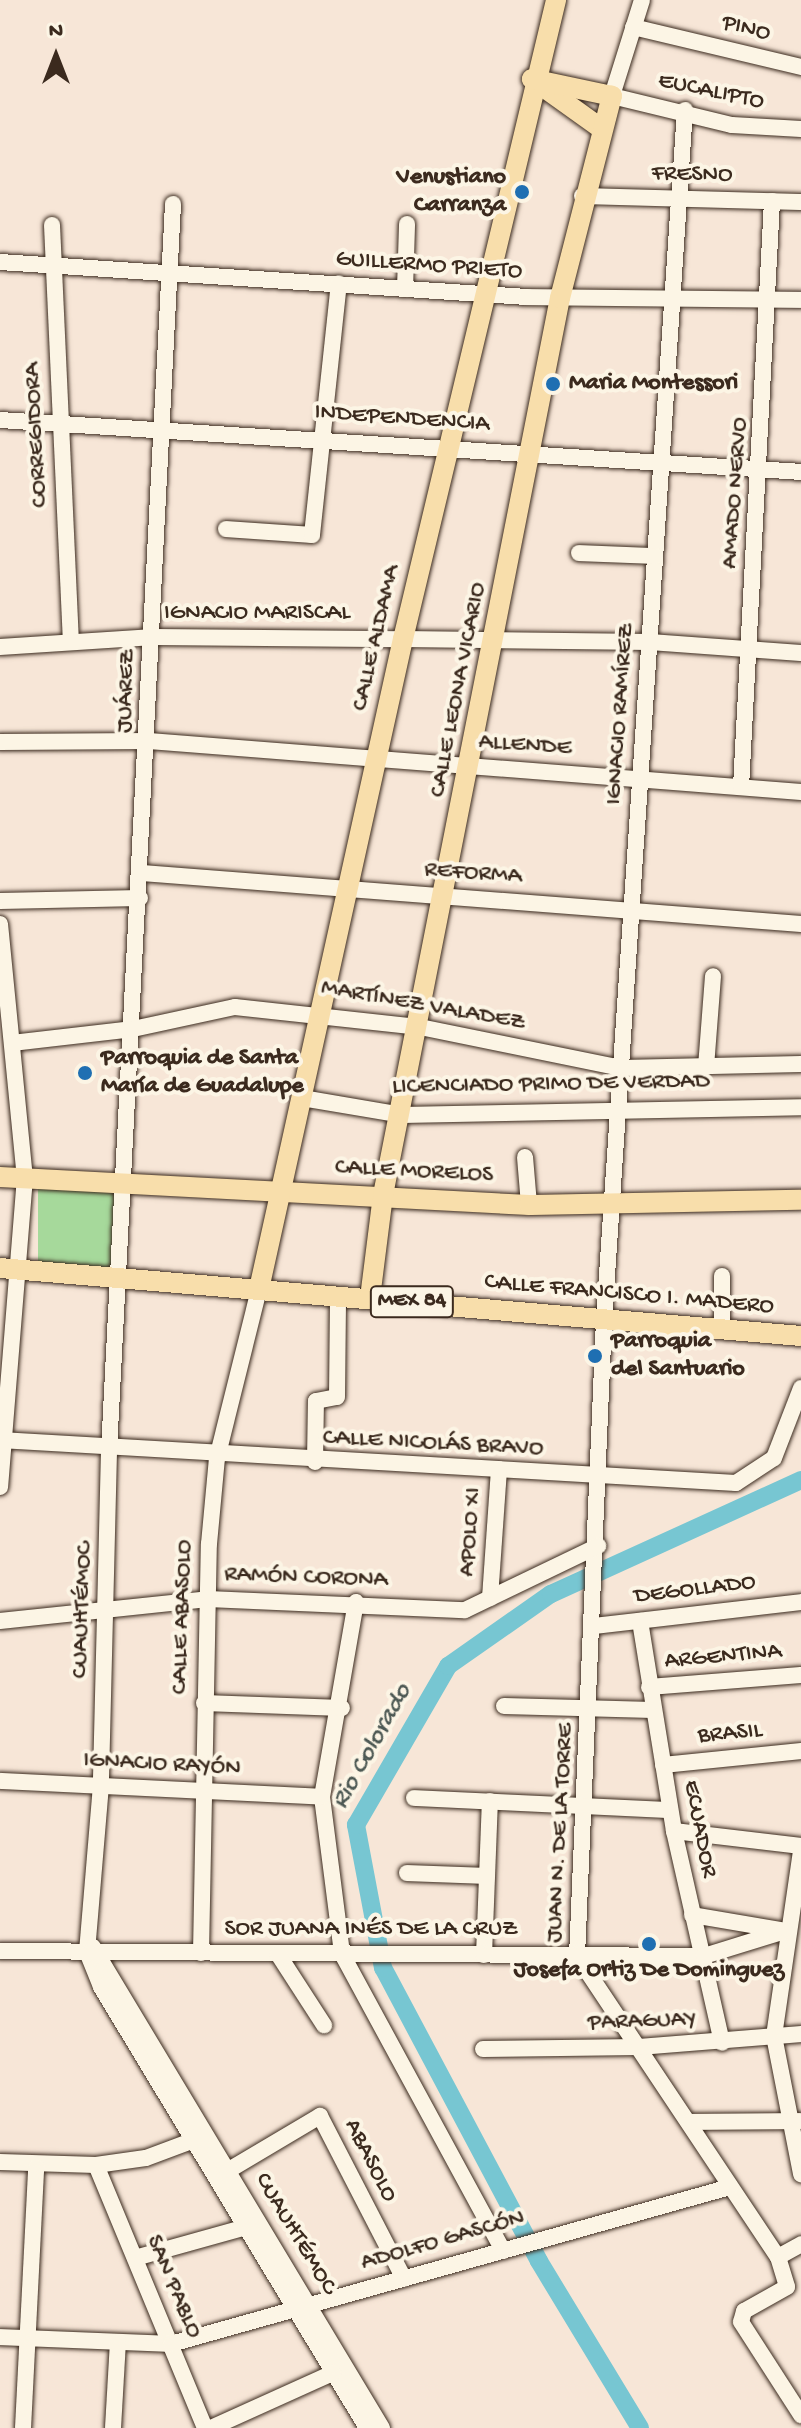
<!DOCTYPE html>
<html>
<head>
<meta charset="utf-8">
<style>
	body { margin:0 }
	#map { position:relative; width:801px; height:2428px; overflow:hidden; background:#f7e6d7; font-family:"Gochi Hand",sans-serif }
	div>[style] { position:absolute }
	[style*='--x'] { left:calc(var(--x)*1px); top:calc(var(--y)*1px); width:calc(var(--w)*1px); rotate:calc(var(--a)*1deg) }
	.green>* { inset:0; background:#a6d99b }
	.river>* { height:18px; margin:-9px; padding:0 9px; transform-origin:9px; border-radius:9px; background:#77c6d2 }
	.roads { filter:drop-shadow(0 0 2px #3b2a1e) drop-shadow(0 0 2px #3b2a1e) }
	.minor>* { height:16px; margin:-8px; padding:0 8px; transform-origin:8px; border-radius:8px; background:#fcf5e5 }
	.major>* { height:20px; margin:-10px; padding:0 10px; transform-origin:10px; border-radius:10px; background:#f8deab }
	.dots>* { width:22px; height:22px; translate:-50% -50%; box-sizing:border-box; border:4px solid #fcf5e5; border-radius:50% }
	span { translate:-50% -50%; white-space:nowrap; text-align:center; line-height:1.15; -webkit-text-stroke:8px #fcf5e5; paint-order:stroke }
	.shield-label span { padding:2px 6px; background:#fcf5e5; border:2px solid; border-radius:6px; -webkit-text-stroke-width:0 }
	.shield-label { font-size:22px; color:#3b2a1e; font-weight:700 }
	.street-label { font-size:24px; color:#3b2a1e }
	.poi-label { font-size:24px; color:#3b2a1e; font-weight:700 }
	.right { translate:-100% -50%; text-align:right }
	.left { translate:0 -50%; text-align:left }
	.water-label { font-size:26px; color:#4d5954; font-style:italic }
	.north { position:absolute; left:16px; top:16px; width:80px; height:80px; -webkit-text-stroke:6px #fcf5e5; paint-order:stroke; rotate:0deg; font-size:22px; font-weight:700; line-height:32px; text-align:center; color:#3b2a1e }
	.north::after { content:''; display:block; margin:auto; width:28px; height:36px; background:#3b2a1e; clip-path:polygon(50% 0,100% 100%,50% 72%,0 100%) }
</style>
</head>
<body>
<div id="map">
	<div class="green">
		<i style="clip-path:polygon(38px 1183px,123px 1185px,122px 1270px,38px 1264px)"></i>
	</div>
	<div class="river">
		<i style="--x:640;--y:2428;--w:195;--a:-121.2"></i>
		<i style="--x:539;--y:2261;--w:332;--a:-118"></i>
		<i style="--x:383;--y:1968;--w:146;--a:-100.7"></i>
		<i style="--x:356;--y:1825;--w:184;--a:-59.9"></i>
		<i style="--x:448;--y:1666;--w:126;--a:-35"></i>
		<i style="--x:551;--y:1594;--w:275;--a:-24.5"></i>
	</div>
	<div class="roads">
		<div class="minor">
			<i style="--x:642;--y:0;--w:101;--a:107.4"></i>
			<i style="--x:612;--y:96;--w:123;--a:13.6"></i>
			<i style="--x:732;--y:125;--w:69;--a:3.3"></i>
			<i style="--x:633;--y:27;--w:173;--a:13.4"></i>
			<i style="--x:685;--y:110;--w:1213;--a:93.83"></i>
			<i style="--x:604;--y:1320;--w:637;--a:92.43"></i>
			<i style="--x:577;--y:1956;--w:362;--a:56.3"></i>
			<i style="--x:778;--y:2257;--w:31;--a:73"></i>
			<i style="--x:787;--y:2287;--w:49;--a:150.8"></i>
			<i style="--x:744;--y:2311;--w:11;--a:105"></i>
			<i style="--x:741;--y:2322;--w:111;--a:57.2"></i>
			<i style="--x:582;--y:196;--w:219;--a:1.6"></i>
			<i style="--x:173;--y:204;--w:1249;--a:92.94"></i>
			<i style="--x:109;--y:1451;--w:334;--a:91.4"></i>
			<i style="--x:101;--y:1785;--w:168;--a:94.8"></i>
			<i style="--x:87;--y:1952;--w:38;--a:68"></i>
			<i style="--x:101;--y:1987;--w:515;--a:58.9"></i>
			<i style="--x:52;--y:225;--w:417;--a:87.4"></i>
			<i style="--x:0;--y:262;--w:528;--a:3.8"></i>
			<i style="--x:527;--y:297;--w:274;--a:0.6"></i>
			<i style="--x:405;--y:289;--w:65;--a:-88.2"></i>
			<i style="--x:0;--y:420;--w:803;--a:3.71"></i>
			<i style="--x:226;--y:529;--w:86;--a:4"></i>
			<i style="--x:312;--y:535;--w:253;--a:-83.9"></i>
			<i style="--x:579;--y:553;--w:76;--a:2.3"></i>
			<i style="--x:0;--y:647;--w:154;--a:-3.7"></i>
			<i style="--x:154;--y:637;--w:249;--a:0.5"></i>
			<i style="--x:403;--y:639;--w:247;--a:0.7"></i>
			<i style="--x:650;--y:642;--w:151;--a:4.2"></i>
			<i style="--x:0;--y:742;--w:149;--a:-0.4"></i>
			<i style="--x:149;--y:741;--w:654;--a:4.47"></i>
			<i style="--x:741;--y:787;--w:587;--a:-86.97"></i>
			<i style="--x:142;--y:873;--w:661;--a:4.43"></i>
			<i style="--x:0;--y:901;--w:140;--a:-1.2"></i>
			<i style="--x:0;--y:924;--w:254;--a:84.4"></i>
			<i style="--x:25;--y:1177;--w:311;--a:94.6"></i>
			<i style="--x:12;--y:1043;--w:122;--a:-6.6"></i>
			<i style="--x:133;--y:1029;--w:104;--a:-12.2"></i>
			<i style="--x:235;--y:1007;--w:186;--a:6.2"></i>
			<i style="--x:420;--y:1027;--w:206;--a:11.5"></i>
			<i style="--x:622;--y:1068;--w:179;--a:-1.3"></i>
			<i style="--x:706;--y:1067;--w:91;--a:-85.6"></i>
			<i style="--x:302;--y:1098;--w:101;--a:9.6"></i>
			<i style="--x:402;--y:1115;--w:399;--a:-1.1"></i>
			<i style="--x:525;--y:1157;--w:48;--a:85.2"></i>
			<i style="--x:722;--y:1276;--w:54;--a:90"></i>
			<i style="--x:0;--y:1440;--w:737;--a:3.34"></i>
			<i style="--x:736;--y:1483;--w:45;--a:-33.3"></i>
			<i style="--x:774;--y:1458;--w:75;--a:-68.9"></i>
			<i style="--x:315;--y:1462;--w:61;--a:-89.1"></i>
			<i style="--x:316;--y:1401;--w:21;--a:-11"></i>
			<i style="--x:337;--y:1397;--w:102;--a:-89.4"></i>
			<i style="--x:490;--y:1598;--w:129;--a:-86"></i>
			<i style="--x:356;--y:1602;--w:198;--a:99.9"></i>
			<i style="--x:322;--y:1797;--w:158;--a:82.7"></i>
			<i style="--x:342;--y:1954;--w:338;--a:61.5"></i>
			<i style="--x:0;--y:1621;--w:209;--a:-6"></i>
			<i style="--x:208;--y:1599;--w:257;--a:2.5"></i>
			<i style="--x:465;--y:1610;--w:148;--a:-25.7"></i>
			<i style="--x:640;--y:1621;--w:213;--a:80.8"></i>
			<i style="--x:674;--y:1831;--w:217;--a:77.2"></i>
			<i style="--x:594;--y:1626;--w:208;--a:-6.6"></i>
			<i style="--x:649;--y:1687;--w:152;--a:-4.5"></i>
			<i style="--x:204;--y:1703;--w:138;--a:2.1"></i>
			<i style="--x:504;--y:1706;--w:149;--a:1.5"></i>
			<i style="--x:663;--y:1765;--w:139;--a:-5.8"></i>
			<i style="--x:0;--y:1781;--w:322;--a:2.8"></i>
			<i style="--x:414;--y:1798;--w:256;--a:2.7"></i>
			<i style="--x:674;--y:1831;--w:128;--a:6.7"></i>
			<i style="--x:801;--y:1851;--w:187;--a:98.3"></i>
			<i style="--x:774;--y:2036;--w:141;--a:78.9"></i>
			<i style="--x:407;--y:1873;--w:80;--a:2.1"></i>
			<i style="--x:692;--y:1915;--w:90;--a:9.6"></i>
			<i style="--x:93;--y:1947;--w:561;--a:59"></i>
			<i style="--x:0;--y:1951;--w:704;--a:0.41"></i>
			<i style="--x:704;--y:1956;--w:85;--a:-17.2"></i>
			<i style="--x:201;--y:1953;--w:409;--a:-88.9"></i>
			<i style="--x:209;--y:1544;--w:86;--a:-84.7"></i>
			<i style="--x:217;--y:1458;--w:174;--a:-76"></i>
			<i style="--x:278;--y:1954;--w:85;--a:57.1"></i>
			<i style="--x:484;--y:1955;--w:154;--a:-87.8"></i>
			<i style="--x:483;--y:2049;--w:156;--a:-0.7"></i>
			<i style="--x:639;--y:2047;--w:163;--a:-4.6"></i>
			<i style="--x:690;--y:2122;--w:110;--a:-0.5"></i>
			<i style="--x:0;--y:2162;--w:96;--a:1.8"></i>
			<i style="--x:96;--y:2165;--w:50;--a:-8"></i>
			<i style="--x:146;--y:2158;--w:60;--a:-20.6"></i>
			<i style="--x:96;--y:2165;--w:285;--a:67.5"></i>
			<i style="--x:229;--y:2170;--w:106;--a:-30.7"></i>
			<i style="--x:320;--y:2116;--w:183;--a:62.7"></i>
			<i style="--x:778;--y:2257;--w:26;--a:-29"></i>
			<i style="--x:135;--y:2258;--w:123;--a:-15.6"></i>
			<i style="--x:0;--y:2337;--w:171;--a:2.3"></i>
			<i style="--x:171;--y:2344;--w:581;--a:-15.69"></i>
			<i style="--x:23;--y:2428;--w:261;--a:-87.1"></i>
			<i style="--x:113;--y:2428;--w:86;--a:-86.7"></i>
			<i style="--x:211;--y:2428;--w:134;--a:-24.3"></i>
		</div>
		<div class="major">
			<i style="--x:539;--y:84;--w:77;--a:35.5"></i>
			<i style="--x:0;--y:1177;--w:530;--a:3.03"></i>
			<i style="--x:529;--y:1205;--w:272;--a:-1.1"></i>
			<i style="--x:0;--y:1268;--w:804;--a:4.85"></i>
			<i style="--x:259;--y:1289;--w:666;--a:-77.51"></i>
			<i style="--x:403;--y:639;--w:657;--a:-76.53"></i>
			<i style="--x:370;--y:1298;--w:104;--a:-82.8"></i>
			<i style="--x:383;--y:1195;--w:914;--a:-78.84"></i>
			<i style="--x:560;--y:298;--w:209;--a:-75.6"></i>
			<i style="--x:612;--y:96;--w:82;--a:-168"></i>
		</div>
	</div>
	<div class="dots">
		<i style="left:522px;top:192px;background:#1f6fb2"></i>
		<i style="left:553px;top:384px;background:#1f6fb2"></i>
		<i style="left:85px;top:1073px;background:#1f6fb2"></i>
		<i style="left:595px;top:1356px;background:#1f6fb2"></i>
		<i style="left:649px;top:1944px;background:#1f6fb2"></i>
	</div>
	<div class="shield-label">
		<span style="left:412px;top:1302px">MEX 84</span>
	</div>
	<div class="street-label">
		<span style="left:746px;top:29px;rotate:14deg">PINO</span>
		<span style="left:711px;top:92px;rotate:12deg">EUCALIPTO</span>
		<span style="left:692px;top:175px;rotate:1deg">FRESNO</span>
		<span style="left:429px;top:266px;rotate:4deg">GUILLERMO PRIETO</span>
		<span style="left:402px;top:419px;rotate:4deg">INDEPENDENCIA</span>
		<span style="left:37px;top:435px;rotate:-93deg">CORREGIDORA</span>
		<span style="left:736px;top:493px;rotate:-86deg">AMADO NERVO</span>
		<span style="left:257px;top:614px">IGNACIO MARISCAL</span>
		<span style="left:377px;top:638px;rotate:-77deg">CALLE ALDAMA</span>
		<span style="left:459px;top:690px;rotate:-79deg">CALLE LEONA VICARIO</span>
		<span style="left:127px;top:691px;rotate:-88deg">JUÁREZ</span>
		<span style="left:621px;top:714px;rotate:-86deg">IGNACIO RAMÍREZ</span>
		<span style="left:525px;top:746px;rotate:4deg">ALLENDE</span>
		<span style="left:473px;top:874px;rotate:4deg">REFORMA</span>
		<span style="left:423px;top:1006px;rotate:10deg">MARTÍNEZ VALADEZ</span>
		<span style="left:551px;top:1085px;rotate:-1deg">LICENCIADO PRIMO DE VERDAD</span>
		<span style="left:414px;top:1172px;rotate:3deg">CALLE MORELOS</span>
		<span style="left:629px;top:1295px;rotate:5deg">CALLE FRANCISCO I. MADERO</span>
		<span style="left:433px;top:1444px;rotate:3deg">CALLE NICOLÁS BRAVO</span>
		<span style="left:471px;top:1532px;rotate:-86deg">APOLO XI</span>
		<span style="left:306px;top:1578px;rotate:2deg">RAMÓN CORONA</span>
		<span style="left:695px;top:1590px;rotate:-7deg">DEGOLLADO</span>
		<span style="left:83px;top:1610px;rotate:-88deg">CUAUHTÉMOC</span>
		<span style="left:183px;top:1617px;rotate:-88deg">CALLE ABASOLO</span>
		<span style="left:723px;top:1657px;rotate:-5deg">ARGENTINA</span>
		<span style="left:730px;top:1734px;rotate:-5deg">BRASIL</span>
		<span style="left:162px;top:1765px;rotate:3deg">IGNACIO RAYÓN</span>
		<span style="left:699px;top:1829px;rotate:79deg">ECUADOR</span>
		<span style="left:561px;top:1833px;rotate:-87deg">JUAN N. DE LA TORRE</span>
		<span style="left:371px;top:1930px">SOR JUANA INÉS DE LA CRUZ</span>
		<span style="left:642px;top:2022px;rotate:-2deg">PARAGUAY</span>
		<span style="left:370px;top:2161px;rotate:63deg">ABASOLO</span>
		<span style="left:295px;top:2234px;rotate:59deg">CUAUHTÉMOC</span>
		<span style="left:443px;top:2241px;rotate:-16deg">ADOLFO GASCÓN</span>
		<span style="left:173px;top:2287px;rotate:67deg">SAN PABLO</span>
	</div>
	<div class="poi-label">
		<span class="right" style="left:506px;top:192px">Venustiano<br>Carranza</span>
		<span class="left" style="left:569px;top:384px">Maria Montessori</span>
		<span class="left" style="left:101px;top:1073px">Parroquia de Santa<br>María de Guadalupe</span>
		<span class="left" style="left:611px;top:1356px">Parroquia<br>del Santuario</span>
		<span style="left:649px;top:1971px">Josefa Ortiz De Dominguez</span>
	</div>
	<div class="water-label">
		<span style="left:373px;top:1747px;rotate:-61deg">Rio Colorado</span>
	</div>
	<div class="north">N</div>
</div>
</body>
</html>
